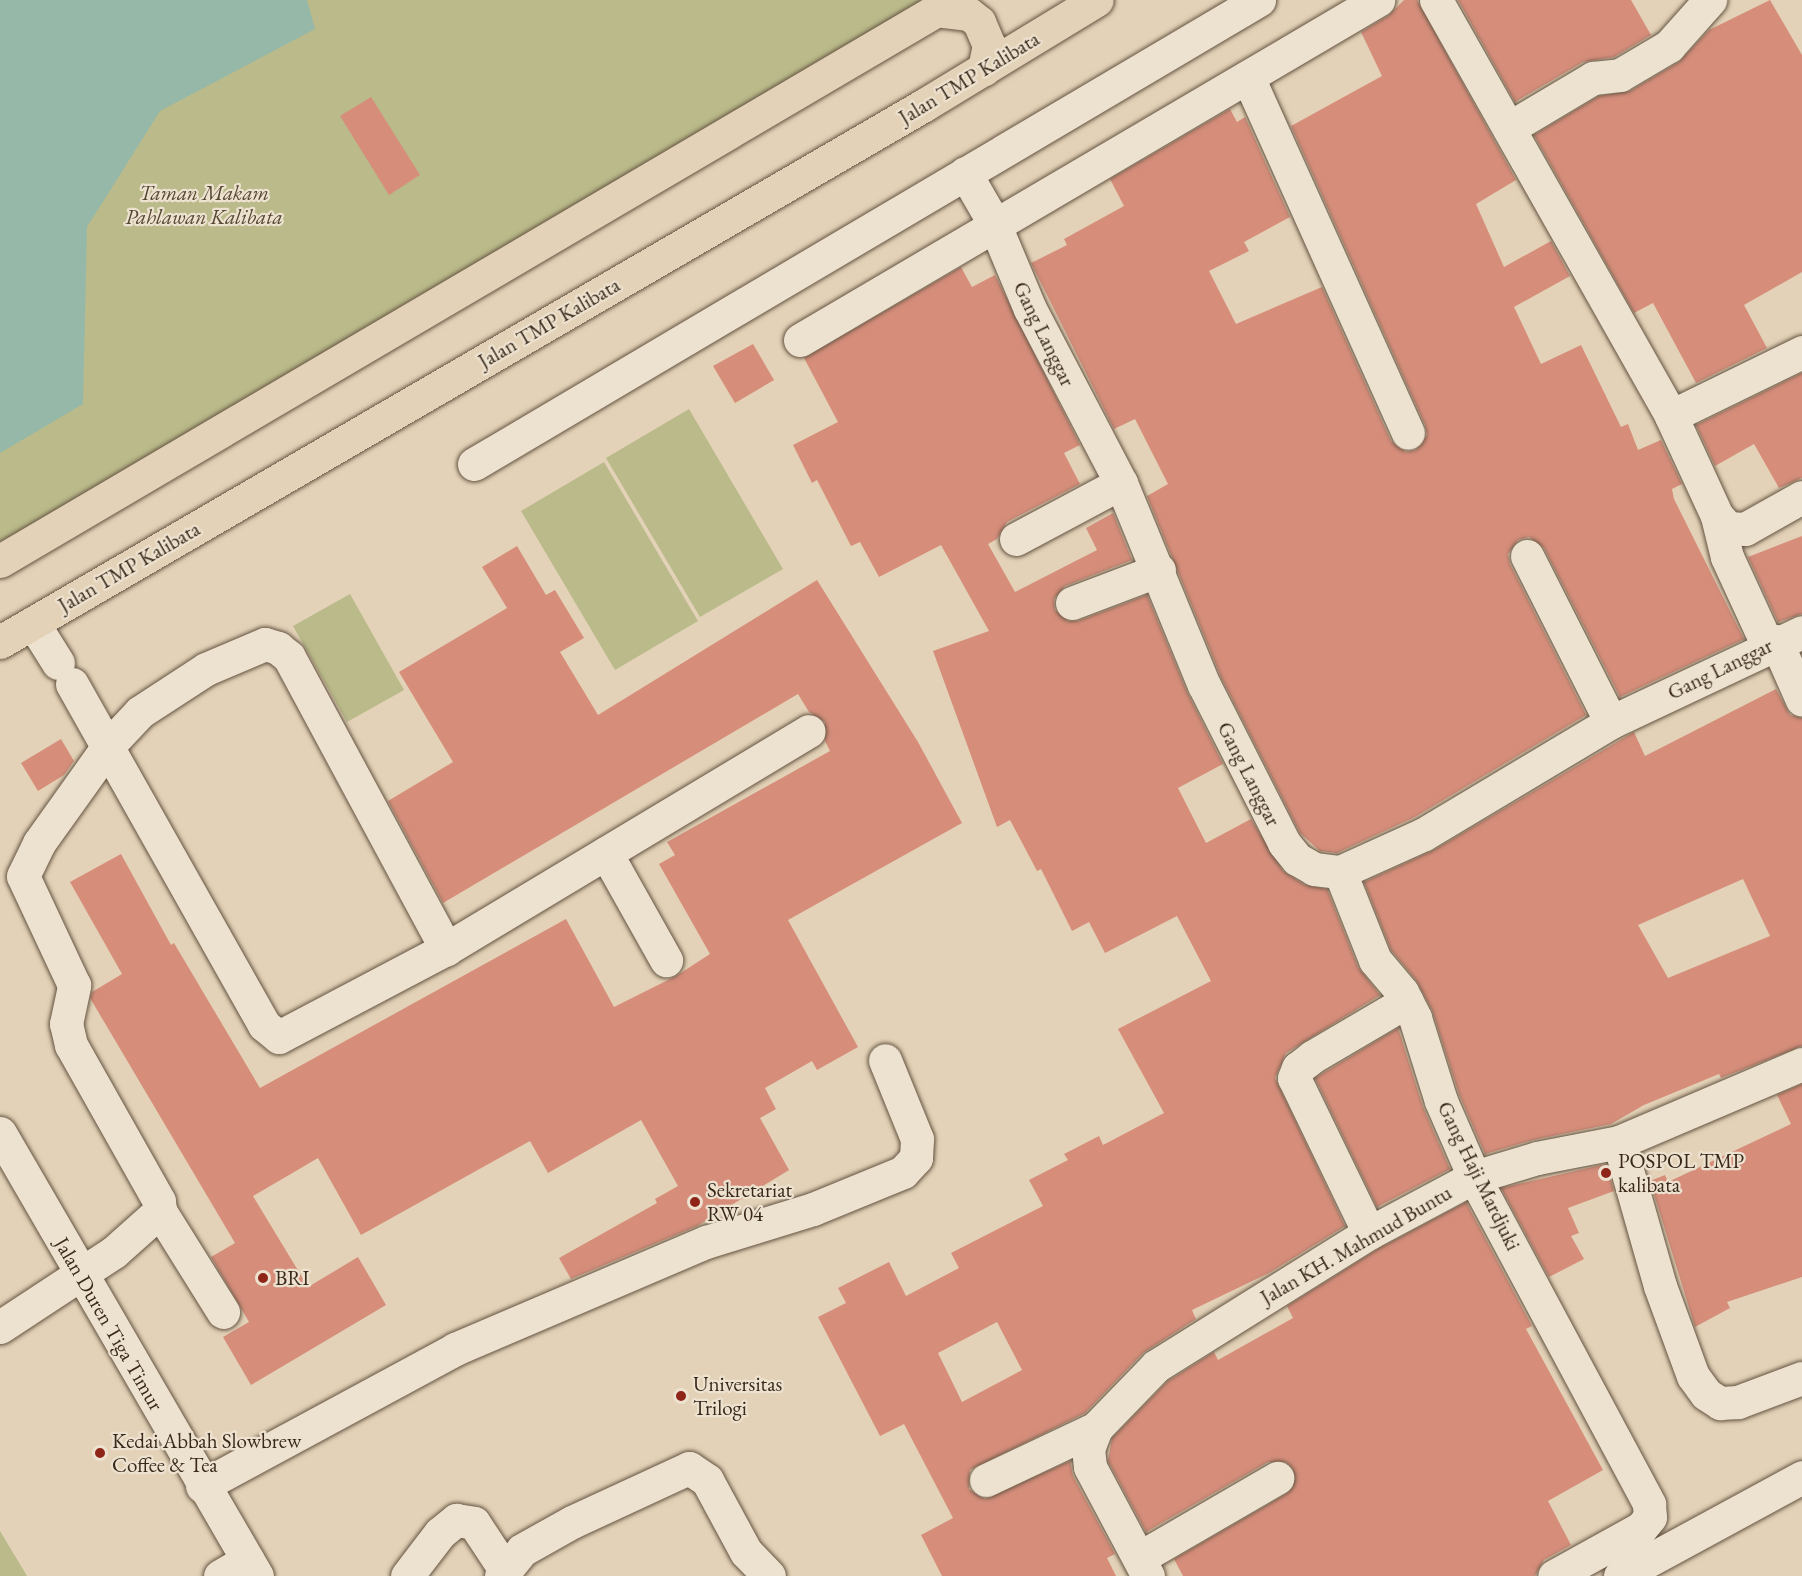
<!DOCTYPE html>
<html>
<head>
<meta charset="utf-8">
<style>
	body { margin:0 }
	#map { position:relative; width:1802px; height:1576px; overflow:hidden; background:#e3d2b7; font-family:"EB Garamond",serif }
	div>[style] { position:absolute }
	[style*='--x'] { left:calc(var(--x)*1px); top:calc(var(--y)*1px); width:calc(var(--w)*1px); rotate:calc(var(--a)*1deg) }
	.green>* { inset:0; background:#baba8a }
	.water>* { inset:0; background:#96b8a8 }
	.building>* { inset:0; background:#d68e7b }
	.roads { filter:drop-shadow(0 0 2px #645341) drop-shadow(0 0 2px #645341) }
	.minor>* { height:33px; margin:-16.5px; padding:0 16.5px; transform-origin:16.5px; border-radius:16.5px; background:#ede2d0 }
	.major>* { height:33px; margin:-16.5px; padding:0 16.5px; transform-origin:16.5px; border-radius:16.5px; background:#e3d2b7 }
	.dots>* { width:16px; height:16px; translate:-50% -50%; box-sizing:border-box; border:3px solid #ede2d0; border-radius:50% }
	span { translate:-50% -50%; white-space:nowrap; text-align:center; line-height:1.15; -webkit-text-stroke:4.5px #ede2d0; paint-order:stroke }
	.street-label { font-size:21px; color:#3a291a }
	.park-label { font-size:21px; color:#544630; font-style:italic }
	.poi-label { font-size:21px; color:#3a291a }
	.left { translate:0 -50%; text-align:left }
</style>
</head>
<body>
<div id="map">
	<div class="green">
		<i style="clip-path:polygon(0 0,954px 0,0 561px)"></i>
		<i style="clip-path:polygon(689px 409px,783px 569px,700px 617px,606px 458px)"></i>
		<i style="clip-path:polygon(604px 462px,698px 621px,615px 670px,521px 511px)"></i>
		<i style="clip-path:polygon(350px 594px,404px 690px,347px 722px,293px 626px)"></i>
		<i style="clip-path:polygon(0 1531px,27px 1576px,0 1576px)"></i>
	</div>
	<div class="water">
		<i style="clip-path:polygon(0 0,307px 0,315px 29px,160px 111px,87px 227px,83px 404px,0 453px)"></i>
	</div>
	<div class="building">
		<i style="clip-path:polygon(1404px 0,1417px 0,1516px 180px,1476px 204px,1504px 267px,1551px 241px,1570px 276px,1514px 307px,1541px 364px,1581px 345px,1621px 427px,1628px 424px,1638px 450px,1661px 440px,1682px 484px,1672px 489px,1674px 499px,1744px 639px,1620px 697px,1544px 548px,1529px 537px,1518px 540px,1508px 554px,1510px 564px,1586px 715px,1415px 817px,1337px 853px,1320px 851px,1300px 833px,1221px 677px,1147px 496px,1168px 484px,1135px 419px,1114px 429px,1031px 263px,1067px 245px,1064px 239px,1124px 206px,1110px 179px,1230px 109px,1237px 122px,1245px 117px,1290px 217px,1244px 242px,1249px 251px,1209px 271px,1236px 324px,1322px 287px,1391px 441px,1406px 452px,1416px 450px,1427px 435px,1425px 425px,1291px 126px,1382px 76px,1361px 32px,1388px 16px)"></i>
		<i style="clip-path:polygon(1458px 0,1631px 0,1651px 35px,1614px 57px,1583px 62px,1515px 102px)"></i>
		<i style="clip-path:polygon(1770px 0,1802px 55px,1802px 272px,1744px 305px,1767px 348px,1696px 383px,1653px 303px,1634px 313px,1534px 135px,1599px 96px,1630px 91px,1679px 62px,1709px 30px)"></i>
		<i style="clip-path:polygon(371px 97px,420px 175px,389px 195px,340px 116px)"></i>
		<i style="clip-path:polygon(evenodd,961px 267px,972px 287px,995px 275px,1080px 445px,1064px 453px,1080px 484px,1007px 522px,997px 539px,988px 544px,1015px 592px,1097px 550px,1086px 528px,1113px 513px,1132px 560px,1065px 586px,1054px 599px,1055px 610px,1068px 621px,1078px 621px,1147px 595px,1187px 692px,1223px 764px,1178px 788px,1206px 843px,1251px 819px,1283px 871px,1305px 885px,1327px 889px,1358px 967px,1380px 995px,1286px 1053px,1275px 1078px,1345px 1226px,1269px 1273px,1192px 1310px,1196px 1319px,1143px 1353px,1085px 1413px,970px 1470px,969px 1489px,985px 1499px,1070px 1461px,1073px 1476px,1115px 1554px,1107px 1558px,1116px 1576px,942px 1576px,921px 1535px,953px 1518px,904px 1424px,880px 1436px,818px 1317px,846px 1303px,838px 1288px,889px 1262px,906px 1296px,959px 1268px,951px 1253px,1043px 1206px,1029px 1180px,1068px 1160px,1064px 1154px,1099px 1136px,1103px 1145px,1164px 1113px,1118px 1029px,1211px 981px,1177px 916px,1105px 953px,1089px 922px,1072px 931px,1041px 869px,1037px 871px,1010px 820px,997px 827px,933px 651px,989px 631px,941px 545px,879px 577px,860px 542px,851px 546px,817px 480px,812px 483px,793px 445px,838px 422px,804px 358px,961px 267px,997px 1322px,1022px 1370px,962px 1402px,938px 1353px,997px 1322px)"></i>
		<i style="clip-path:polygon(753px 344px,774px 380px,735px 403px,713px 366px)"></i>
		<i style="clip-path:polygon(1802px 373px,1802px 478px,1779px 488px,1754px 444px,1715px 466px,1696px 425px)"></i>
		<i style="clip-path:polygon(1802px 536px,1802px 614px,1778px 622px,1748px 557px)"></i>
		<i style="clip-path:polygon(517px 546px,546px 595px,555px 590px,584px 638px,560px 652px,598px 715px,817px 580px,918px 742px,962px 823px,788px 920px,858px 1047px,817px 1070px,812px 1061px,765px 1088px,776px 1109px,760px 1118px,789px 1170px,697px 1226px,571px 1279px,559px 1258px,657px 1203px,655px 1199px,678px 1186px,641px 1120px,548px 1173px,530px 1141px,361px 1235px,318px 1158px,253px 1196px,308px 1287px,358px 1257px,386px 1305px,251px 1385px,223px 1337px,249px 1322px,211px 1257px,235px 1243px,90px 998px,92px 992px,122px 974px,70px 882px,121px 854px,171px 945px,174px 943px,260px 1088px,566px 919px,614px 1007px,676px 976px,710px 954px,659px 864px,675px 855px,667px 842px,830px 751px,825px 741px,825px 722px,809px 712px,798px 694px,443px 903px,388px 801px,453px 762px,399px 672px,507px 608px,482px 567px)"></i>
		<i style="clip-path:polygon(evenodd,1776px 689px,1790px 715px,1802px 718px,1802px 1046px,1721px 1078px,1719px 1074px,1644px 1105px,1611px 1124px,1533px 1140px,1485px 1154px,1459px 1094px,1432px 1010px,1416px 980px,1391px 950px,1364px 882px,1434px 850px,1634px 732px,1645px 756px,1776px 689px,1743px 879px,1770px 936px,1668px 978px,1638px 925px,1743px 879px)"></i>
		<i style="clip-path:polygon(61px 739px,74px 761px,64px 775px,38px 791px,21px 763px)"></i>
		<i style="clip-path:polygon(1398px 1028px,1423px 1107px,1450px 1169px,1377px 1207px,1315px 1078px)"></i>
		<i style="clip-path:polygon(1802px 1084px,1802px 1277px,1727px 1302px,1730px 1308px,1695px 1327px,1650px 1181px,1665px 1175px,1668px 1182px,1791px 1124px,1777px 1095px)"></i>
		<i style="clip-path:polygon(1606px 1164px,1614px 1191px,1568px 1208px,1579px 1233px,1571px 1236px,1584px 1259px,1549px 1277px,1501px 1188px)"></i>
		<i style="clip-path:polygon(1466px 1202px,1532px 1326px,1526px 1329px,1603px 1470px,1548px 1501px,1571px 1545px,1544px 1560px,1535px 1576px,1183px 1576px,1174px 1559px,1286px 1494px,1293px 1487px,1293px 1469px,1286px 1462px,1268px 1462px,1146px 1532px,1108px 1461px,1112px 1438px,1168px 1381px,1214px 1352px,1218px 1360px,1293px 1318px,1287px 1306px,1378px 1249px)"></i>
	</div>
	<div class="roads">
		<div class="minor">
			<i style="--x:1436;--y:0;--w:478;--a:60.5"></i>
			<i style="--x:1671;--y:416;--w:110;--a:65.3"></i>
			<i style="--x:1717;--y:516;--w:16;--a:47"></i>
			<i style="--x:1728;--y:528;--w:17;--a:3"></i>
			<i style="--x:1745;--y:529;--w:65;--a:-29.3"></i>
			<i style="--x:1248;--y:77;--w:390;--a:65.8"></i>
			<i style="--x:1509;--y:128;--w:98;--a:-30.8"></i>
			<i style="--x:1593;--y:78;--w:27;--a:-6"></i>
			<i style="--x:1620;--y:75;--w:57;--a:-30.6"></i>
			<i style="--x:1669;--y:46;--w:62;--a:-48.3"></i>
			<i style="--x:965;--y:173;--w:58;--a:59.9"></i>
			<i style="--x:994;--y:223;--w:93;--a:67.3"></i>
			<i style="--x:1030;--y:309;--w:196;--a:62.4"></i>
			<i style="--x:1121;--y:483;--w:218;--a:67.7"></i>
			<i style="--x:1204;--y:685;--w:177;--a:63.1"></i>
			<i style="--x:1284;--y:843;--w:21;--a:51"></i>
			<i style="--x:1297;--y:859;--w:20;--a:30"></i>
			<i style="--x:1314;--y:869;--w:26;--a:7"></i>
			<i style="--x:1340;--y:872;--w:92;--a:-24.3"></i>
			<i style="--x:1424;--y:834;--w:218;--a:-30.9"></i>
			<i style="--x:1611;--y:722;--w:211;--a:-25.2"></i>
			<i style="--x:800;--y:340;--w:671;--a:-30.47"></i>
			<i style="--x:1671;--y:416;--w:146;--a:-26"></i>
			<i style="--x:474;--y:464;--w:912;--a:-30.59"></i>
			<i style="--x:1717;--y:516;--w:42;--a:76.3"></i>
			<i style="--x:1727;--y:557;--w:98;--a:65.3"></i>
			<i style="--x:1016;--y:539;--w:119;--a:-28.1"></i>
			<i style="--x:1527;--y:556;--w:186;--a:63.2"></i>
			<i style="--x:1072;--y:603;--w:93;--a:-20.8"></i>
			<i style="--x:33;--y:623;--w:47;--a:58"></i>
			<i style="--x:1776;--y:641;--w:64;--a:66.2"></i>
			<i style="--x:72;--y:684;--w:391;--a:60.6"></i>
			<i style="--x:264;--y:1025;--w:19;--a:39"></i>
			<i style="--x:279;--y:1037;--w:189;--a:-27.8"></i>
			<i style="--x:446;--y:949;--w:423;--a:-31"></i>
			<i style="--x:606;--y:853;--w:123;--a:60.7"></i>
			<i style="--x:1340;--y:872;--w:95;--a:68.3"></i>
			<i style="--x:1375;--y:960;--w:42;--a:49.8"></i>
			<i style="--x:1402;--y:992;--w:29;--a:63"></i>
			<i style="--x:1415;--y:1018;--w:87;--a:72.6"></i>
			<i style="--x:1441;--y:1101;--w:83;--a:66.5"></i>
			<i style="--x:1474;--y:1177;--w:371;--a:61.8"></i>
			<i style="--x:1649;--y:1504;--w:13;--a:86"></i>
			<i style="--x:1650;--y:1517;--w:14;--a:129"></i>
			<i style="--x:1641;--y:1528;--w:99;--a:151.1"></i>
			<i style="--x:0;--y:1133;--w:512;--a:59.88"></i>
			<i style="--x:1619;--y:1142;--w:150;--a:74.1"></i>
			<i style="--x:1660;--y:1286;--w:96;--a:69.9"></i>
			<i style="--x:1693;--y:1376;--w:22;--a:54"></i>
			<i style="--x:1706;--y:1394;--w:17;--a:33"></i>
			<i style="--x:1720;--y:1403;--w:18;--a:-3"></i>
			<i style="--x:1738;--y:1402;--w:68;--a:-20.6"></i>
			<i style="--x:160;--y:1211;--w:119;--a:58"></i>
			<i style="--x:1369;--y:1233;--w:172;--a:-115.8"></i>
			<i style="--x:1294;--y:1078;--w:11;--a:-68"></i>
			<i style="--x:1298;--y:1068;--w:18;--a:-38"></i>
			<i style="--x:1312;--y:1057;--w:110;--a:-30.5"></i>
			<i style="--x:0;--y:1327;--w:136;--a:-33.3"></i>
			<i style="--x:114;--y:1252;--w:62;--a:-41.7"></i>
			<i style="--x:160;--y:1211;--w:10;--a:-96"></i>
			<i style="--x:159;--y:1201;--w:179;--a:-119.4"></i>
			<i style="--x:71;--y:1045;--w:22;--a:-103"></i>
			<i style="--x:66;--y:1024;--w:40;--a:-78"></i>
			<i style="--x:74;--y:985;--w:120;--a:-115.1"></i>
			<i style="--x:23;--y:876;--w:37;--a:-64"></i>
			<i style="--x:39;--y:843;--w:120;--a:-54.5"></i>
			<i style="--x:109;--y:745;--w:45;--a:-46.8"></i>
			<i style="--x:140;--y:712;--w:79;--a:-33.1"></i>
			<i style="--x:206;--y:669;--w:64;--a:-23"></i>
			<i style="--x:265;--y:644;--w:14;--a:17"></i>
			<i style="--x:278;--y:648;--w:14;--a:39"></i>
			<i style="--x:289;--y:657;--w:332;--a:61.7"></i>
			<i style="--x:986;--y:1480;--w:122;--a:-25.3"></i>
			<i style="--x:202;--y:1486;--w:288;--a:-28.4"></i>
			<i style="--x:455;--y:1349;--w:273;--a:-23.1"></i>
			<i style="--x:706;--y:1242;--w:112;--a:-17.1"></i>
			<i style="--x:813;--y:1209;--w:97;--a:-22.3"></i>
			<i style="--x:903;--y:1172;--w:19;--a:-47"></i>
			<i style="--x:916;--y:1158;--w:19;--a:-87"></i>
			<i style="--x:917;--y:1139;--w:85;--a:-112.1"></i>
			<i style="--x:1139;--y:1558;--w:160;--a:-30.1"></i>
			<i style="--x:220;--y:1576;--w:32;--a:-30"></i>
			<i style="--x:407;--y:1576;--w:54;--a:-52.5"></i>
			<i style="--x:440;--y:1533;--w:21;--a:-39"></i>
			<i style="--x:456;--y:1520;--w:18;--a:9"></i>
			<i style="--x:474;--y:1523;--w:56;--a:56.6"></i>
			<i style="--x:501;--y:1576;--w:33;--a:-51"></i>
			<i style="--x:522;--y:1550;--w:57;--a:-29.2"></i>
			<i style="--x:572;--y:1522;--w:129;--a:-24.8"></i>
			<i style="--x:689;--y:1468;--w:22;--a:34"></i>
			<i style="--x:707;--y:1480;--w:82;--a:61.6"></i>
			<i style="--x:746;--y:1552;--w:33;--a:46"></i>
			<i style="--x:1148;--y:1576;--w:123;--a:-118"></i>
			<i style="--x:1090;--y:1467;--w:18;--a:-96"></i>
			<i style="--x:1088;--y:1449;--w:22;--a:-69"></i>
			<i style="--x:1096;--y:1428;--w:86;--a:-45.9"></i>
			<i style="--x:1156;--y:1366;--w:251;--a:-32"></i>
			<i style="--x:1369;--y:1233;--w:119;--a:-28.1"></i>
			<i style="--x:1474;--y:1177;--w:66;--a:-16.8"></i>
			<i style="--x:1537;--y:1158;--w:84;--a:-11"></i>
			<i style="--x:1619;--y:1142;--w:199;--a:-23.1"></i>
			<i style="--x:1620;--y:1576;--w:207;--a:-28.5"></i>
		</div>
		<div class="major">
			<i style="--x:936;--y:10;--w:33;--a:7"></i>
			<i style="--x:969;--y:14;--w:13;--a:39"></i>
			<i style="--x:979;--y:22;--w:25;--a:67"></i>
			<i style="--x:989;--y:45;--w:25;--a:102"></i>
			<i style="--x:0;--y:561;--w:1107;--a:-30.46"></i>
			<i style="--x:0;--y:642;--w:1069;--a:-30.16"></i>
			<i style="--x:924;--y:105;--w:202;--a:-31.3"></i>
		</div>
	</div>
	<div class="dots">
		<i style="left:1606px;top:1173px;background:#8f2418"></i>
		<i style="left:695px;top:1202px;background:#8f2418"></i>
		<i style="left:263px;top:1278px;background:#8f2418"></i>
		<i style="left:681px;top:1396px;background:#8f2418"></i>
		<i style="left:100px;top:1453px;background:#8f2418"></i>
	</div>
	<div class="street-label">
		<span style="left:969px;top:78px;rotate:-31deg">Jalan TMP Kalibata</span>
		<span style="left:549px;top:323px;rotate:-30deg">Jalan TMP Kalibata</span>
		<span style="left:1044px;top:334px;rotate:64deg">Gang Langgar</span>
		<span style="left:129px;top:567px;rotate:-30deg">Jalan TMP Kalibata</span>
		<span style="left:1720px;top:669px;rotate:-26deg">Gang Langgar</span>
		<span style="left:1249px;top:774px;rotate:63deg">Gang Langgar</span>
		<span style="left:1479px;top:1176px;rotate:64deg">Gang Haji Mardjuki</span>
		<span style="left:1356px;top:1245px;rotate:-30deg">Jalan KH. Mahmud Buntu</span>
		<span style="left:109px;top:1324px;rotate:60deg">Jalan Duren Tiga Timur</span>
	</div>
	<div class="park-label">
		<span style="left:204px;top:205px">Taman Makam<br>Pahlawan Kalibata</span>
	</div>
	<div class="poi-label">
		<span class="left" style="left:1618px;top:1173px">POSPOL TMP<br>kalibata</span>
		<span class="left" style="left:707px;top:1202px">Sekretariat<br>RW 04</span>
		<span class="left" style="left:275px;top:1278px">BRI</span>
		<span class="left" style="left:693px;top:1396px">Universitas<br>Trilogi</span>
		<span class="left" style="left:112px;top:1453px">Kedai Abbah Slowbrew<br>Coffee &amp; Tea</span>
	</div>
</div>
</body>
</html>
